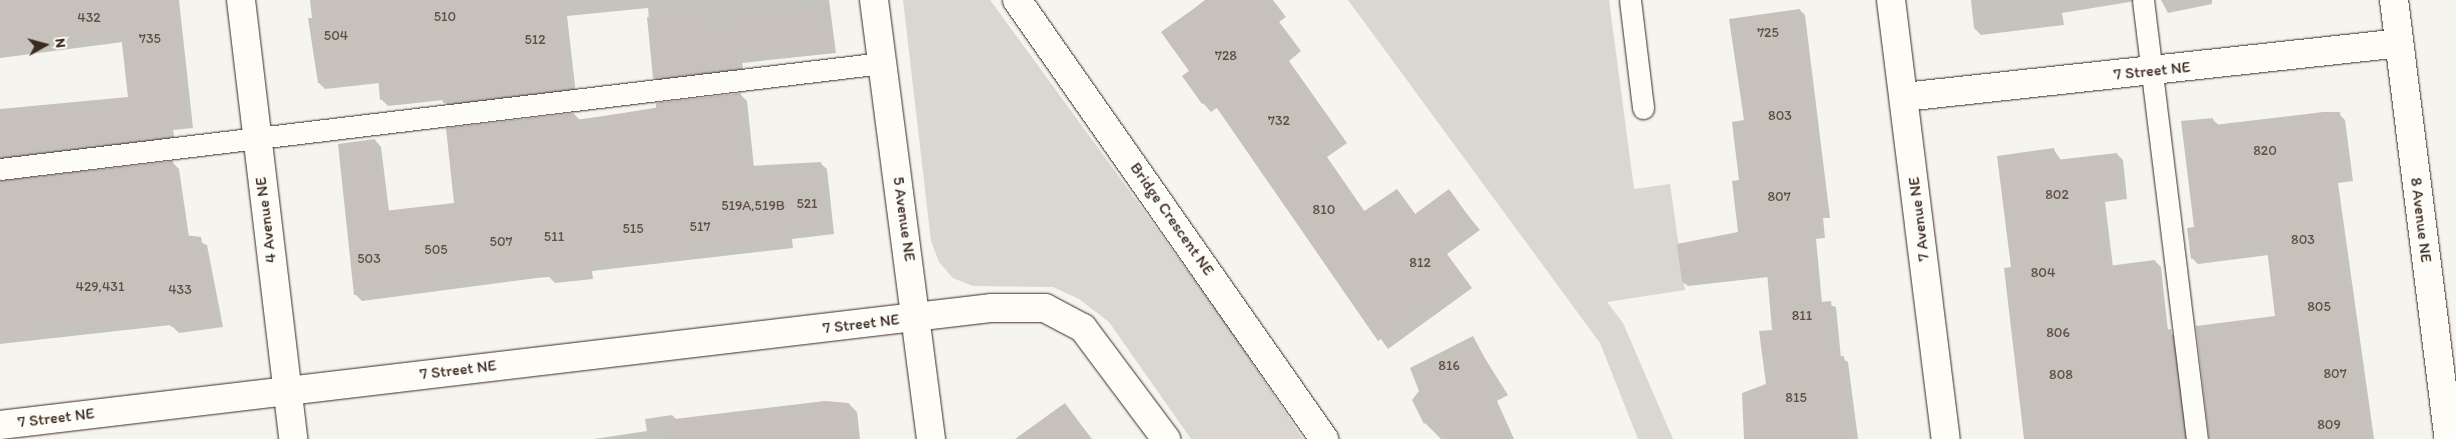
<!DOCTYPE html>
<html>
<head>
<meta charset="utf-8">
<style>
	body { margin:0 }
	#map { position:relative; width:2456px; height:439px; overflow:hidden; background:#f5f4ee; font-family:Itim,sans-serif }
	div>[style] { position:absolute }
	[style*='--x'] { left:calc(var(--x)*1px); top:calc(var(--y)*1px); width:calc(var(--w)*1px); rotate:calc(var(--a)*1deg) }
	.green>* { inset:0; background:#dad6d0 }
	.shadow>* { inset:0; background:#0003 }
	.building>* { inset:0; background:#c7c1bb }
	.roads { filter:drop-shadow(0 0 1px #3b2a1e) drop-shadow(0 0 1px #3b2a1e) }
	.lane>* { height:21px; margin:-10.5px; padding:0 10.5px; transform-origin:10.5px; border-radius:10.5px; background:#fdfcf7 }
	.street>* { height:28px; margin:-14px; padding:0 14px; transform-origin:14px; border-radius:14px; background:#fdfcf7 }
	.secondary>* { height:28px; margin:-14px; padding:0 14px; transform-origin:14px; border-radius:14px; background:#fdfcf7 }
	span { translate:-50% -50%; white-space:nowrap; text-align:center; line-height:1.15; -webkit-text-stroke:4.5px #fdfcf7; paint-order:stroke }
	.number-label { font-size:14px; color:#5e5045 }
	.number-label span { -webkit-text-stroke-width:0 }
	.street-label { font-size:16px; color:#3b2a1e }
	.north { position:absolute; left:20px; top:20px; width:50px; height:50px; -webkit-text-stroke:4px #fdfcf7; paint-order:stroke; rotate:83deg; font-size:14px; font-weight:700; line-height:20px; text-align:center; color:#3b2a1e }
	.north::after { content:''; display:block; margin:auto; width:18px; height:22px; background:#3b2a1e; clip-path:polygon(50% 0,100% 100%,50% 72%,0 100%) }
</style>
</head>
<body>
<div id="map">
	<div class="green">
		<i style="clip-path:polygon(903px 0,990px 0,1228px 326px,1303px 439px,1191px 439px,1109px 322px,1079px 299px,1053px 287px,973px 286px,953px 278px,939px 262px,931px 241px)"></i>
		<i style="clip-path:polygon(1348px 0,1609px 0,1634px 189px,1670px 184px,1685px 290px,1607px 302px,1623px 323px,1673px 439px,1638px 439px,1600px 343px)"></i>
	</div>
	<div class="shadow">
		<i style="clip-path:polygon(0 0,179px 0,193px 128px,173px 130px,175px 142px,0 167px,0 110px,130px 98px,123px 42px,0 58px)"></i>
		<i style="clip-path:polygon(312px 0,829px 0,836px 53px,742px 63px,744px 74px,661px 84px,654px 77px,648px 8px,567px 16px,576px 94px,451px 109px,444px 100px,388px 106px,382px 100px,380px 83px,325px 89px,319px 83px)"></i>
		<i style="clip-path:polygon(1205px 0,1273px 0,1286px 17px,1279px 22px,1301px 51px,1289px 61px,1347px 143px,1327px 157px,1365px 212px,1397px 190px,1416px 215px,1448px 191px,1480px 230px,1447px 254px,1472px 288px,1388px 349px,1218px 107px,1211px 112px,1203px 103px,1191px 71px,1163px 33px)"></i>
		<i style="clip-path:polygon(1971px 0,2142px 0,2062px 13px,2064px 25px,1981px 35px,1974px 28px)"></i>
		<i style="clip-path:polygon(2161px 0,2212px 0,2212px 4px,2168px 13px)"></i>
		<i style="clip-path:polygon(1800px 10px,1805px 15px,1830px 218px,1823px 218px,1825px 238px,1816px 239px,1822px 303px,1836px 307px,1841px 358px,1848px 362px,1858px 439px,1748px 439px,1767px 385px,1774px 331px,1768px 277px,1688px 286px,1683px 282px,1739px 233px,1745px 121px)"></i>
		<i style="clip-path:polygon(740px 94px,747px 101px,754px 167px,820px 163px,827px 169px,834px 234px,792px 239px,793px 248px,592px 271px,593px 279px,555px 283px,549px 277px,537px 278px,362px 301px,355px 294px,375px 140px,381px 147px,389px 211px,455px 204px,574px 114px,580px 120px)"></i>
		<i style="clip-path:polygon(2339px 114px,2345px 120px,2353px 181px,2338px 183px,2374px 439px,2210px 439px,2276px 317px,2269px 255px,2198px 264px,2192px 258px,2212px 119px,2219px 125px)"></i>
		<i style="clip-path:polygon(2054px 150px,2061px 160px,2117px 154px,2123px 160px,2127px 199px,2105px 202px,2113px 267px,2155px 261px,2161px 267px,2168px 331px,2176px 337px,2189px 439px,2026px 439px,2013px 268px)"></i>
		<i style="clip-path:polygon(172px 162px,179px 169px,189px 237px,207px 245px,223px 327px,179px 333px,171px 325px,0 344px,0 182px)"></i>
		<i style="clip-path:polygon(1472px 338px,1508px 395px,1497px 401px,1514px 439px,1441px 439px,1425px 423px)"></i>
		<i style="clip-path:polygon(849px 404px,857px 412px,860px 439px,594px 439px,647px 431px,645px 419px,672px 415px,677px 420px)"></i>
		<i style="clip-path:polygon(1065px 404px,1092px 439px,1017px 439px)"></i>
	</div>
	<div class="building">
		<i style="clip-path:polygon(0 0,174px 0,187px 122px,167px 124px,169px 136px,0 156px,0 109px,128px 97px,121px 35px,0 50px)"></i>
		<i style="clip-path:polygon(310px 0,559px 0,571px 88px,443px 103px,442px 93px,380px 100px,378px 76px,318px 83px,308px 18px,312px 18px)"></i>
		<i style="clip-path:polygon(1206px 0,1262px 0,1294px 42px,1281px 51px,1339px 133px,1319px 147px,1363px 212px,1397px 189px,1415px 214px,1449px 189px,1472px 221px,1439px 245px,1464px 278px,1378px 341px,1210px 98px,1202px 104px,1182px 76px,1189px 71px,1161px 32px)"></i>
		<i style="clip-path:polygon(825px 4px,830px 47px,737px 57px,738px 68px,653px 78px,647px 17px,697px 13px,698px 24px)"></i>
		<i style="clip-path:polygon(1800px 9px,1826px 213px,1819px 214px,1821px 234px,1812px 235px,1819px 302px,1831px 301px,1837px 357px,1844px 356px,1852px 429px,1847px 429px,1848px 439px,1744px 439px,1742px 393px,1766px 384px,1759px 331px,1772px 330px,1767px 272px,1682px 282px,1677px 244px,1738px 232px,1732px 181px,1739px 180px,1732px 122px,1744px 120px,1729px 19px)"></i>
		<i style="clip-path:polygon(741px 93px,749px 166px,821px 162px,828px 228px,786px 233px,787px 241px,586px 265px,587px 273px,548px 277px,547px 271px,530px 272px,354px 295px,338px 144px,375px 139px,384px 211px,454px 203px,446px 128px,574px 113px,575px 120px,656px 109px,656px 103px)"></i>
		<i style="clip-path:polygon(2323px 112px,2340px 112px,2348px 175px,2333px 178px,2347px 286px,2352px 285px,2369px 439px,2209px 439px,2196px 326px,2275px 316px,2267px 249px,2191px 259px,2187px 228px,2194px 227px,2181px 121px,2213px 118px,2214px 125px)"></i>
		<i style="clip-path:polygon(2054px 148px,2056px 160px,2117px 153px,2122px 193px,2100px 196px,2108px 266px,2155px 260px,2163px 330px,2171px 329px,2184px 439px,2024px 439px,2004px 268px,2011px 267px,1997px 156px)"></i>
		<i style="clip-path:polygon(173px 161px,184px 235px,201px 237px,217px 321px,171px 327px,169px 318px,83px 331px,82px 327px,0 335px,0 181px)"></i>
		<i style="clip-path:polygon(1473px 336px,1499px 385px,1488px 391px,1510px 439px,1447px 439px,1437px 415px,1424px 424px,1412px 400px,1419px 391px,1410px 368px)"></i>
		<i style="clip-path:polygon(825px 401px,849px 403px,854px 439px,667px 439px,666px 420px)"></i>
		<i style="clip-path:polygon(1065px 403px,1091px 439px,1015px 439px)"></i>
	</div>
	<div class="roads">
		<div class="lane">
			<i style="--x:1630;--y:0;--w:109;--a:83.1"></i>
			<i style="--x:2143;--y:0;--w:442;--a:83"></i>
			<i style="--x:0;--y:169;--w:889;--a:-6.85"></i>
		</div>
		<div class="street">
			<i style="--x:241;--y:0;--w:442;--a:83.2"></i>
			<i style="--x:874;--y:0;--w:443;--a:82.6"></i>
			<i style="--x:1017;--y:0;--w:536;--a:55.03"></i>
			<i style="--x:1891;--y:0;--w:442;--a:82.9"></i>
			<i style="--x:1904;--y:97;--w:498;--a:-6.2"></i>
			<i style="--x:0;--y:425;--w:999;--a:-6.73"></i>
			<i style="--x:992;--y:308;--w:53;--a:0"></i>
			<i style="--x:1045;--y:308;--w:43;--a:27.8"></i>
			<i style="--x:1083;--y:328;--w:139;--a:53.2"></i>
		</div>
		<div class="secondary">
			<i style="--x:2394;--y:0;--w:442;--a:82.9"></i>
		</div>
	</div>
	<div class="number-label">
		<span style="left:445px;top:17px">510</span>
		<span style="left:89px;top:18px">432</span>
		<span style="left:1768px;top:33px">725</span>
		<span style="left:336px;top:36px">504</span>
		<span style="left:150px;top:39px">735</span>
		<span style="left:535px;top:40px">512</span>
		<span style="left:1226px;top:56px">728</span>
		<span style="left:1780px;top:116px">803</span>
		<span style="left:1279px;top:121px">732</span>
		<span style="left:2265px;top:151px">820</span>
		<span style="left:2057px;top:195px">802</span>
		<span style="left:1779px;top:197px">807</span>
		<span style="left:807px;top:204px">521</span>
		<span style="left:753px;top:206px">519A,519B</span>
		<span style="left:1324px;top:210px">810</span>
		<span style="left:700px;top:227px">517</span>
		<span style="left:633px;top:229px">515</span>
		<span style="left:554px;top:237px">511</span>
		<span style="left:2303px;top:240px">803</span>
		<span style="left:501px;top:242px">507</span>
		<span style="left:436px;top:250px">505</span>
		<span style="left:369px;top:259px">503</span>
		<span style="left:1420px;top:263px">812</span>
		<span style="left:2043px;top:273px">804</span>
		<span style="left:100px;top:287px">429,431</span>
		<span style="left:180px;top:290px">433</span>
		<span style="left:2319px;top:307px">805</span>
		<span style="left:1802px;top:316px">811</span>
		<span style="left:2058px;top:333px">806</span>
		<span style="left:1449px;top:366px">816</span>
		<span style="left:2335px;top:374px">807</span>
		<span style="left:2061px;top:375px">808</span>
		<span style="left:1796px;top:398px">815</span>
		<span style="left:2329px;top:425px">809</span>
	</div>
	<div class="street-label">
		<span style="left:2152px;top:71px;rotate:-6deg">7 Street NE</span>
		<span style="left:904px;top:219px;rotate:82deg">5 Avenue NE</span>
		<span style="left:1172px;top:219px;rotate:55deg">Bridge Crescent NE</span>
		<span style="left:1919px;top:219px;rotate:-97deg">7 Avenue NE</span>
		<span style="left:266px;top:220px;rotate:-97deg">4 Avenue NE</span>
		<span style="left:2421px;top:220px;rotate:83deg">8 Avenue NE</span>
		<span style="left:861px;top:324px;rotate:-7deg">7 Street NE</span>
		<span style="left:458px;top:370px;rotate:-7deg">7 Street NE</span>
		<span style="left:56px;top:418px;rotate:-7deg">7 Street NE</span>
	</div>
	<div class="north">N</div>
</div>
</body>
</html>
